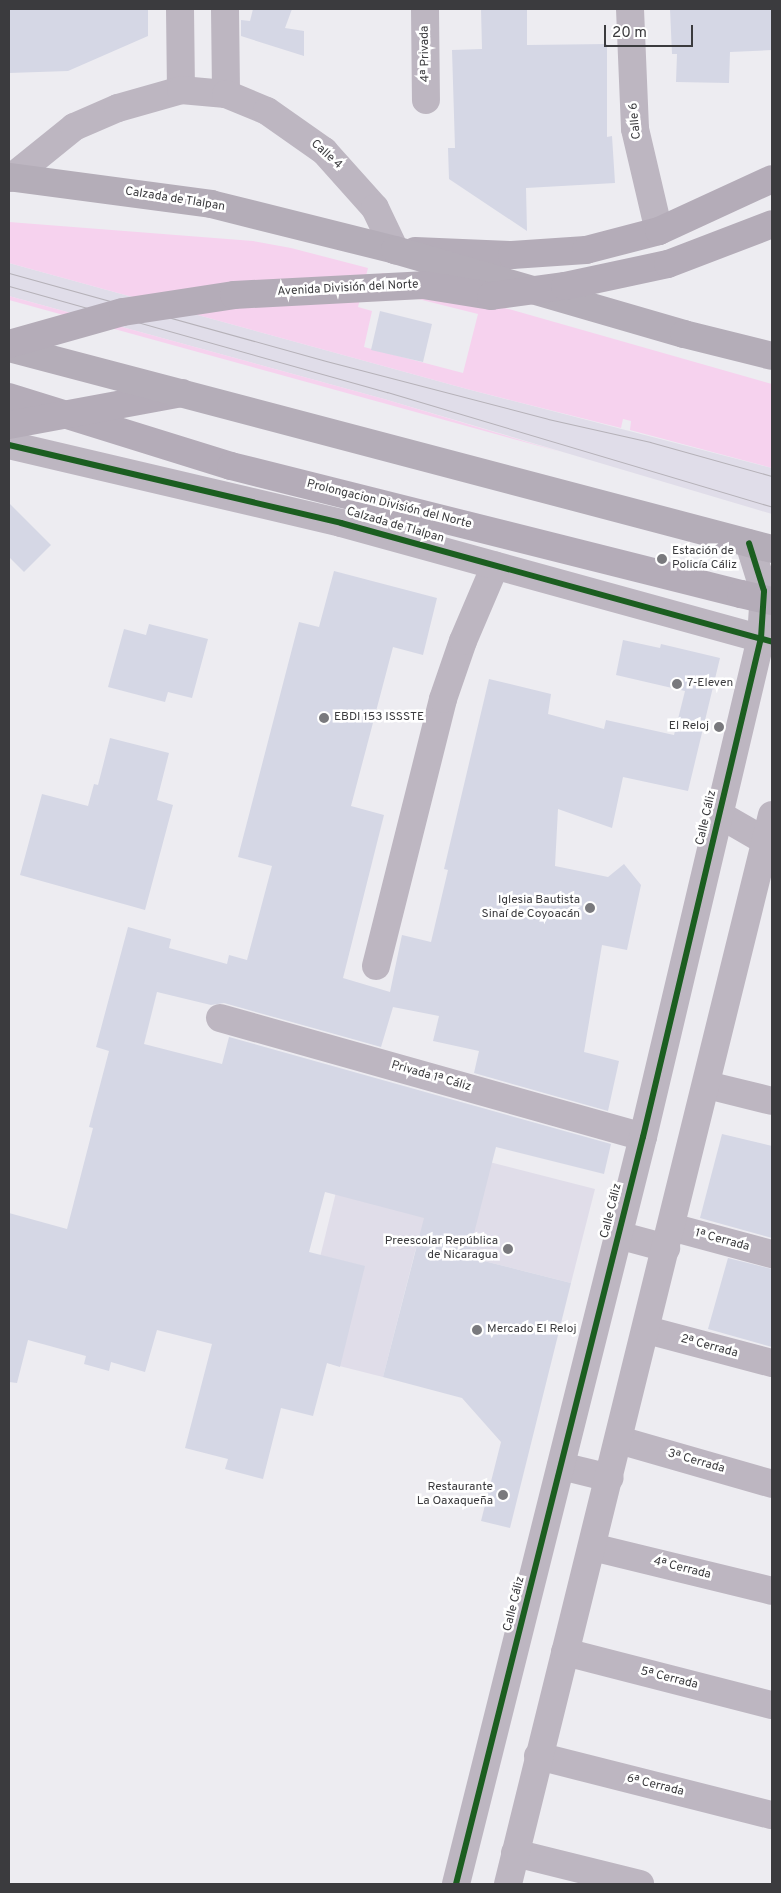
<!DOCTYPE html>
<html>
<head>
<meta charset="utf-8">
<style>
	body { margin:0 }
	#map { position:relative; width:781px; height:1893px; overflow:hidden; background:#edecf1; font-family:Overpass,sans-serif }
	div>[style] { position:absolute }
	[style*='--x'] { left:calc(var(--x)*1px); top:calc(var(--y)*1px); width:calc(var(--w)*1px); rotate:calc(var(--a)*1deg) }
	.built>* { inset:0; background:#e0dde9 }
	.green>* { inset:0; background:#f6d2ee }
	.building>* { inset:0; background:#d5d7e5 }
	.minor>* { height:28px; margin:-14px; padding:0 14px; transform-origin:14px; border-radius:14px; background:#bdb6c1 }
	.tertiary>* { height:28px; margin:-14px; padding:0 14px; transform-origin:14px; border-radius:14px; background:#bdb6c1 }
	.secondary>* { height:28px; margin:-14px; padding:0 14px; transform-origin:14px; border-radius:14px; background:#b4acb8 }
	.trunk>* { height:28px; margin:-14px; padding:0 14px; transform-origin:14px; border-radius:14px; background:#b4adb8 }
	.tram>* { height:1px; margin:-0.5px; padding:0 0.5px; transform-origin:0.5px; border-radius:0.5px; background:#b5b1b8 }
	.secondary-bridge>* { height:28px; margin:-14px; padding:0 14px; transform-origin:14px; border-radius:14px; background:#b4acb8 }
	.cycleway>* { height:6px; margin:-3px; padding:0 3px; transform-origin:3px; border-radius:3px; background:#1b5e20 }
	.dots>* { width:14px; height:14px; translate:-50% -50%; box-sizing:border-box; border:2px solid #fff; border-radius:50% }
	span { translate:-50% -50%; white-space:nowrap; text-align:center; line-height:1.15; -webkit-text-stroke:5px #fff; paint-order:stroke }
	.street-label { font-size:12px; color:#3b3b3e }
	.poi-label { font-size:12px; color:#3b3b3e }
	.left { translate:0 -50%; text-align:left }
	.right { translate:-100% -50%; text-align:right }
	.frame { position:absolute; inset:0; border:10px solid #3b3b3e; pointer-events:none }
	.scale { position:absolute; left:604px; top:25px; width:89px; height:22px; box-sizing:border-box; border:2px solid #3b3b3e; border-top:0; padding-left:6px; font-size:15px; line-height:18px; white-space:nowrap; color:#3b3b3e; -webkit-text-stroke:4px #fff; paint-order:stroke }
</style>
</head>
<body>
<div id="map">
	<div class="built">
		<i style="clip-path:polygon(9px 263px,467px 389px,772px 468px,772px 514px,384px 399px,9px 296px)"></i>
		<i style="clip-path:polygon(352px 1127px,595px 1189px,571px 1283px,417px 1244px,383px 1377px,296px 1355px)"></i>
	</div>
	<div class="green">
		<i style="clip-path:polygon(9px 222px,253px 241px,291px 248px,368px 268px,358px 307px,372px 311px,364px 347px,463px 373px,478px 314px,378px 289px,382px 273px,772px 384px,772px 468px,630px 430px,631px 421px,623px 419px,621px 428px,467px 389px,9px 263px)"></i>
		<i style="clip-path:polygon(9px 296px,384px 399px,561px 452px,9px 300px)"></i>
	</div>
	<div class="building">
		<i style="clip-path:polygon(9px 9px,148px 9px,148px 36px,68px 71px,9px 73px)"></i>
		<i style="clip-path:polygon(253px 9px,292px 9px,285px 28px,304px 31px,304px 56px,241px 36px,241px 20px,250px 21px)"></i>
		<i style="clip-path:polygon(481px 9px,527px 9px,527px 45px,607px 44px,607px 137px,612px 136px,615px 183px,526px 188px,527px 231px,449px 179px,448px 148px,455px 148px,452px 50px,482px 49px)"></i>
		<i style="clip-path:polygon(670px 9px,772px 9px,772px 50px,730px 52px,729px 83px,676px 82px,677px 54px,672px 54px)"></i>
		<i style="clip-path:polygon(380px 311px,432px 324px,423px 362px,371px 350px)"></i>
		<i style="clip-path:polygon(9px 503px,51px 545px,24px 572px,9px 557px)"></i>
		<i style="clip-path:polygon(334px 571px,437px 598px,423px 655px,393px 647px,351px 806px,384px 815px,343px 978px,390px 992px,402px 935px,431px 942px,448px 870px,444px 869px,489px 679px,551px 694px,548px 714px,604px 729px,606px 720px,674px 735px,685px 691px,616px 675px,623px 640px,660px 648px,661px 644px,720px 658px,688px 791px,623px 777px,612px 828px,558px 809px,555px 866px,608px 877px,624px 864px,641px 885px,627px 950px,602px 945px,584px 1052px,619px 1061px,608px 1111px,474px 1073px,479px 1051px,433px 1041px,439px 1016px,393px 1007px,381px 1047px,224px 1003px,211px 1005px,157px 992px,144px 1044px,222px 1064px,229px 1037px,611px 1144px,604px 1174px,496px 1147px,468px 1257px,571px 1283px,510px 1528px,481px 1521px,501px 1442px,462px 1398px,383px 1377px,424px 1218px,325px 1192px,309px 1252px,365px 1266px,340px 1367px,327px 1363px,313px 1416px,281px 1408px,263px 1479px,225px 1469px,228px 1459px,185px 1448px,212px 1344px,157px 1330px,145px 1372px,111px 1362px,109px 1371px,84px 1364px,86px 1356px,28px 1340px,17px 1383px,9px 1382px,9px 1213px,67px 1229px,93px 1128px,89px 1127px,109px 1051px,96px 1047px,128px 927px,171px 939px,169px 948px,227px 964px,229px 955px,247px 960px,272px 866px,238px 857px,299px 622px,319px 627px)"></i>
		<i style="clip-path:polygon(149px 624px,208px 639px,192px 698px,168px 692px,165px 702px,108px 687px,124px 629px,146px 635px)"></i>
		<i style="clip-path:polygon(110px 738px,169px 753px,157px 800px,173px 805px,145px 910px,20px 875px,42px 794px,88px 806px,94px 784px,98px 785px)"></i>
		<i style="clip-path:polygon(722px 1134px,772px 1146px,772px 1238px,700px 1218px)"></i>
		<i style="clip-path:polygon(728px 1258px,772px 1269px,772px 1347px,708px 1329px)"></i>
	</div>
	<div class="minor">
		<i style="--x:425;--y:9;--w:91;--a:89.4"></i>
		<i style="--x:630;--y:9;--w:120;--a:87.6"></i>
		<i style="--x:635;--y:129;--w:105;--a:76.8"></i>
		<i style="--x:720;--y:815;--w:60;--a:30"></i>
		<i style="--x:376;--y:966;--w:275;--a:-75.9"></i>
		<i style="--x:443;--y:699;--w:61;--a:-71"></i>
		<i style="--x:463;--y:641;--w:82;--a:-66.9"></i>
		<i style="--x:220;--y:1018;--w:439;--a:15.7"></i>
		<i style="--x:707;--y:1085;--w:67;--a:13.8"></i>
		<i style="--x:671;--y:1227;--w:105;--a:15"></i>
		<i style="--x:618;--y:1235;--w:50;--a:15.2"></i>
		<i style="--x:647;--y:1330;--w:129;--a:14.8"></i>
		<i style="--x:619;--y:1440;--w:159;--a:16"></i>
		<i style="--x:561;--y:1466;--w:50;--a:13.8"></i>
		<i style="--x:592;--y:1547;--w:185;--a:13.7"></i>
		<i style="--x:565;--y:1652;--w:214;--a:14.4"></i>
		<i style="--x:538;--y:1756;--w:241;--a:14.2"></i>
		<i style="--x:515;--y:1853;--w:129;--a:13.9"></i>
		<i style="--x:456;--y:1884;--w:770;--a:-75.95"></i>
		<i style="--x:643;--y:1137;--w:513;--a:-76.7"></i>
		<i style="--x:761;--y:638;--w:47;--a:-86.3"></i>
		<i style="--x:764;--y:591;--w:50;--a:-107.4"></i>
		<i style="--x:508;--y:1884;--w:1101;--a:-76.13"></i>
	</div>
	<div class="tertiary">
		<i style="--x:180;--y:9;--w:81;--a:89.3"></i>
		<i style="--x:225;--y:9;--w:85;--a:89.3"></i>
		<i style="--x:11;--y:178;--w:81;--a:-39"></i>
		<i style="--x:74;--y:127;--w:48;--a:-23.4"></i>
		<i style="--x:118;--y:108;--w:66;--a:-15.9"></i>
		<i style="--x:181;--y:90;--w:45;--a:5.1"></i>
		<i style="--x:226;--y:94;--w:44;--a:22.5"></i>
		<i style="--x:267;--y:111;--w:70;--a:35.1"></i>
		<i style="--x:324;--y:151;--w:76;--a:48.2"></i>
		<i style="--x:375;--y:208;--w:47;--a:64.5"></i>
		<i style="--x:9;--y:445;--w:341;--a:13.2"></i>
		<i style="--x:341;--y:523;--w:447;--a:15.4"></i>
	</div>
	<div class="secondary">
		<i style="--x:415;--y:251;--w:97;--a:2.4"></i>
		<i style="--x:512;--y:255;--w:74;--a:-3.9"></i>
		<i style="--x:586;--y:250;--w:75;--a:-14.6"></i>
		<i style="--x:659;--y:231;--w:124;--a:-24.7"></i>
		<i style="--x:9;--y:397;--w:232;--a:17.3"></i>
		<i style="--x:231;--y:466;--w:526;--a:14.09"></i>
		<i style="--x:9;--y:425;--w:176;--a:-10.5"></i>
	</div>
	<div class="trunk">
		<i style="--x:9;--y:177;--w:204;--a:7.6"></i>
		<i style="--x:211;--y:204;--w:190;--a:14"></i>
		<i style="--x:395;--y:250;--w:301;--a:16.2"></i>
		<i style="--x:684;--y:334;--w:91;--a:14"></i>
		<i style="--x:9;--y:348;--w:789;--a:14.76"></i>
	</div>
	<div class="tram">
		<i style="--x:9;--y:273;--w:329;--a:15.5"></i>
		<i style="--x:326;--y:361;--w:229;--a:14.6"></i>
		<i style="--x:548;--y:419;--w:105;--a:12.7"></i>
		<i style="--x:650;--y:442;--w:127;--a:15.6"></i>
		<i style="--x:9;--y:286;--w:393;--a:15.7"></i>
		<i style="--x:387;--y:392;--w:402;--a:16.6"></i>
	</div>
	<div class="secondary-bridge">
		<i style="--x:9;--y:344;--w:118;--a:-15.7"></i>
		<i style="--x:123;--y:312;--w:112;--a:-8.7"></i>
		<i style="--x:234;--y:295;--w:189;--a:-3"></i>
		<i style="--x:423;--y:285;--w:69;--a:9.2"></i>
		<i style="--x:491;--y:296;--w:75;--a:-7.7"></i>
		<i style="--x:565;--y:286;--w:105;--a:-12.1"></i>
		<i style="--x:668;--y:264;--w:111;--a:-21"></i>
		<i style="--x:741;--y:594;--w:32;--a:13"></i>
	</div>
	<div class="cycleway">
		<i style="--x:9;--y:445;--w:341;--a:13.2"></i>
		<i style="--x:341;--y:523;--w:447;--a:15.4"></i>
		<i style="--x:456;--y:1884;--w:770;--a:-75.95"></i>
		<i style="--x:643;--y:1137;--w:513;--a:-76.7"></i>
		<i style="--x:761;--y:638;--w:47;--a:-86.3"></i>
		<i style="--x:764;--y:591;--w:50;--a:-107.4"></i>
	</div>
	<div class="dots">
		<i style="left:662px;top:559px;background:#79797d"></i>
		<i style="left:677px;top:684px;background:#79797d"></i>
		<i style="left:324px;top:718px;background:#79797d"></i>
		<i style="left:719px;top:727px;background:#79797d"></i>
		<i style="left:590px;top:908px;background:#79797d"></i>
		<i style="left:508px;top:1249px;background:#79797d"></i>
		<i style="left:477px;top:1330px;background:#79797d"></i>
		<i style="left:503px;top:1495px;background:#79797d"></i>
	</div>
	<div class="street-label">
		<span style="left:426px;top:54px;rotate:-91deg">4ª Privada</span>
		<span style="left:636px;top:121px;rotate:-96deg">Calle 6</span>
		<span style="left:326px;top:155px;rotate:42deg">Calle 4</span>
		<span style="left:175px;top:200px;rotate:9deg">Calzada de Tlalpan</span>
		<span style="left:348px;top:289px;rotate:-3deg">Avenida División del Norte</span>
		<span style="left:389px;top:505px;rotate:14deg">Prolongacion División del Norte</span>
		<span style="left:395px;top:526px;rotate:16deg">Calzada de Tlalpan</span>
		<span style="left:707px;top:818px;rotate:-77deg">Calle Cáliz</span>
		<span style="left:431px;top:1077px;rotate:16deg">Privada 1ª Cáliz</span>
		<span style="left:612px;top:1211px;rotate:-76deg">Calle Cáliz</span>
		<span style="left:722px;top:1241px;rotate:15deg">1ª Cerrada</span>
		<span style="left:709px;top:1347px;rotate:15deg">2ª Cerrada</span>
		<span style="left:696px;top:1462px;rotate:16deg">3ª Cerrada</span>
		<span style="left:682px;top:1569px;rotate:14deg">4ª Cerrada</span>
		<span style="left:515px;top:1604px;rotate:-76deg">Calle Cáliz</span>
		<span style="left:669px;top:1679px;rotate:14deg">5ª Cerrada</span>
		<span style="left:655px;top:1786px;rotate:14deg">6ª Cerrada</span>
	</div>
	<div class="poi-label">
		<span class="left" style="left:672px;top:559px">Estación de<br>Policía Cáliz</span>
		<span class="left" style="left:687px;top:684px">7-Eleven</span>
		<span class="left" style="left:334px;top:718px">EBDI 153 ISSSTE</span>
		<span class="right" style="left:709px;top:727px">El Reloj</span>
		<span class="right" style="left:580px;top:908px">Iglesia Bautista<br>Sinaí de Coyoacán</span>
		<span class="right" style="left:498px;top:1249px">Preescolar República<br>de Nicaragua</span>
		<span class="left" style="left:487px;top:1330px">Mercado El Reloj</span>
		<span class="right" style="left:493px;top:1495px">Restaurante<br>La Oaxaqueña</span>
	</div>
	<div class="frame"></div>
	<div class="scale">20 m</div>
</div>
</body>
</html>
